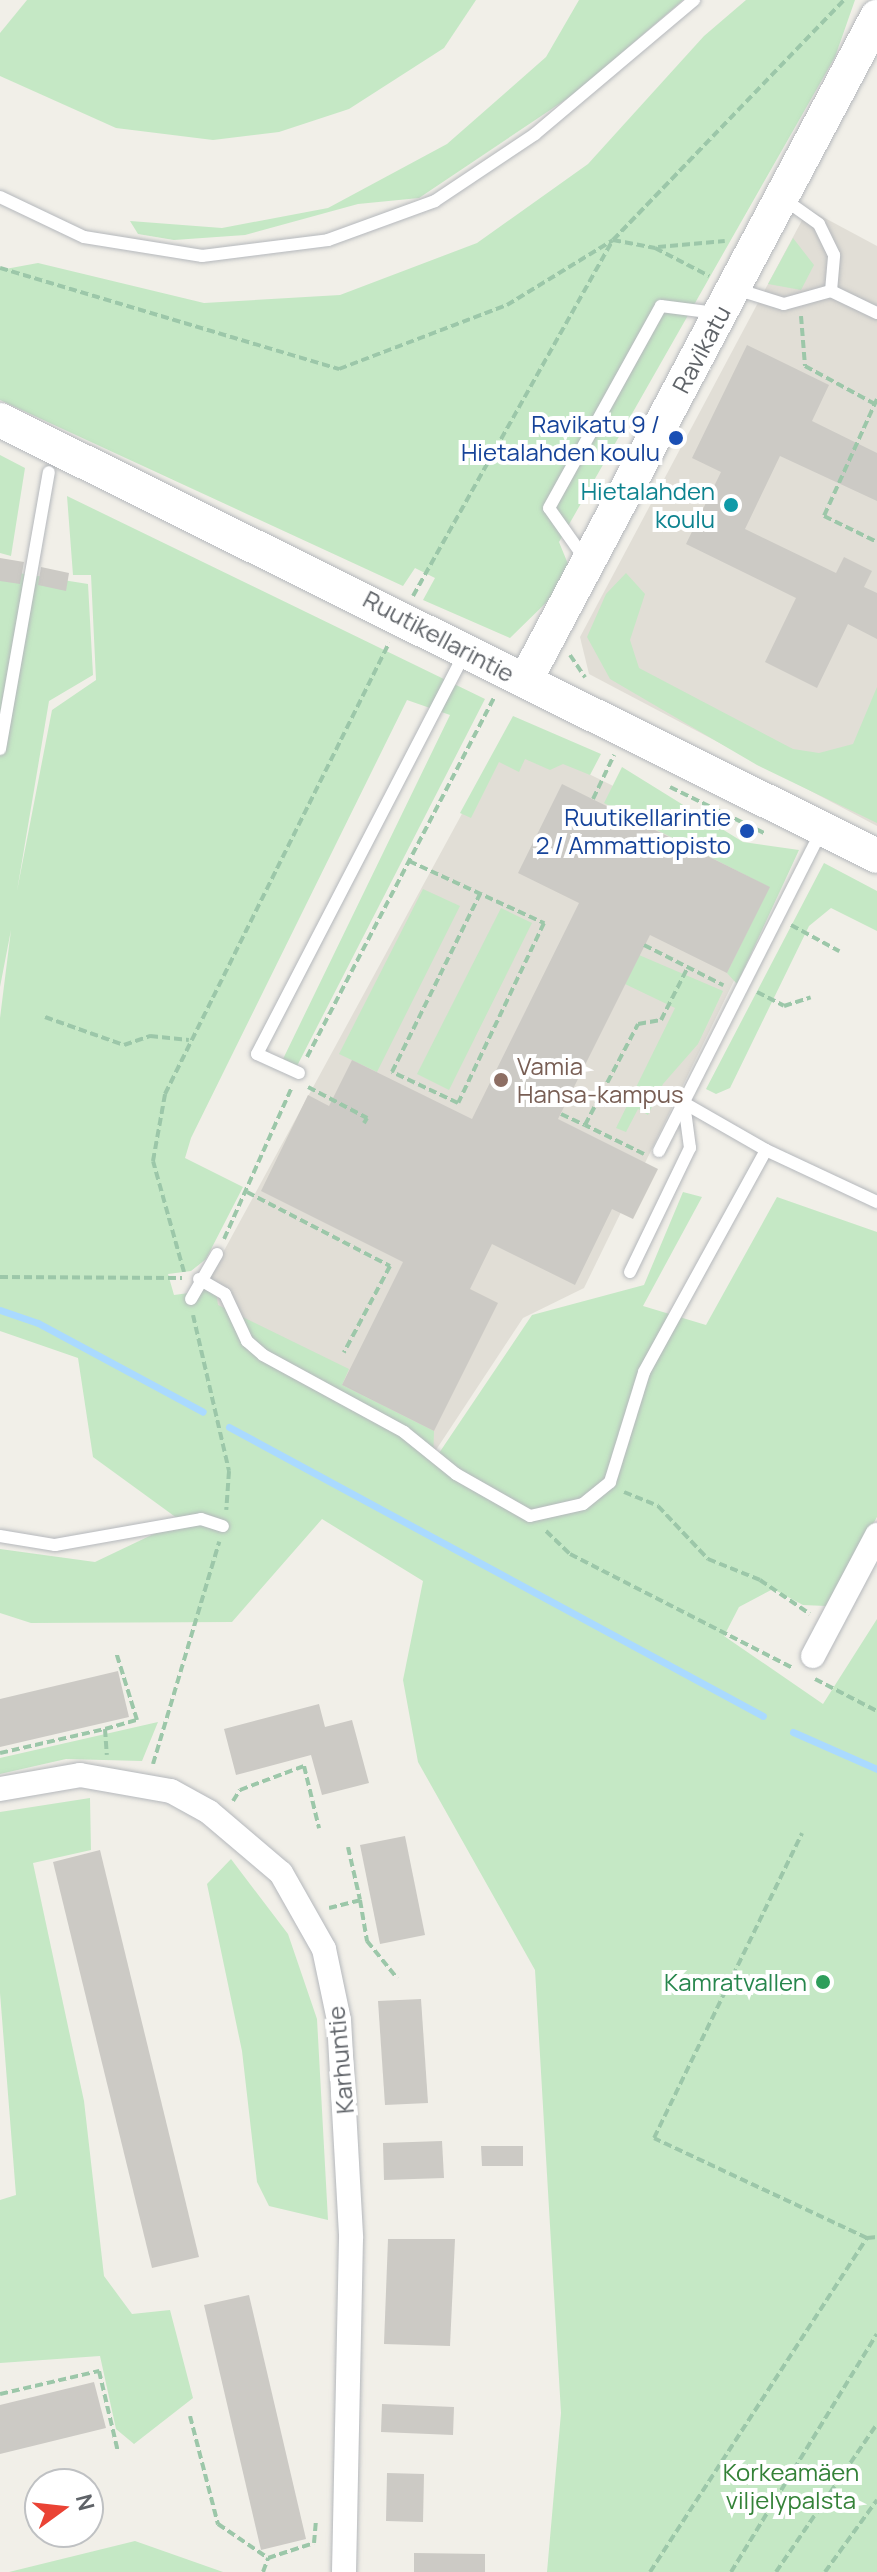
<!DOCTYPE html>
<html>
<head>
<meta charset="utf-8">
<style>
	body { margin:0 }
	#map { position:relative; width:877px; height:2572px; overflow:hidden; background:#f1efe8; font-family:Manrope,sans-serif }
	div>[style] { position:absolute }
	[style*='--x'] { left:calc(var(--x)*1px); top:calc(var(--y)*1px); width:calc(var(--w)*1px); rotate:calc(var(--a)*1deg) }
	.education>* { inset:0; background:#e1ded6 }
	.green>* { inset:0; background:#c5e8c5 }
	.stream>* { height:7px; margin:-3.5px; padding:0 3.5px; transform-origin:3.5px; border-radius:3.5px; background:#aadaff }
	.building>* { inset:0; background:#cccac5 }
	.path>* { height:4px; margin-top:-2px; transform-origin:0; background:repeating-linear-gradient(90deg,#9cc7a9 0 8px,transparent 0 12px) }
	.roads { filter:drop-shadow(0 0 2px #b5b8bc) drop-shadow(0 0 2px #b5b8bc) }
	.lane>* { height:12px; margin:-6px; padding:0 6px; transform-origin:6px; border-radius:6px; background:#fff }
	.street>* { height:24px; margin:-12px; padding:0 12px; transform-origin:12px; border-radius:12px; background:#fff }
	.secondary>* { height:34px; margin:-17px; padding:0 17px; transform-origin:17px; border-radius:17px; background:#fff }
	.dots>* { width:22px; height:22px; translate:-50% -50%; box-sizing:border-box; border:4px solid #fff; border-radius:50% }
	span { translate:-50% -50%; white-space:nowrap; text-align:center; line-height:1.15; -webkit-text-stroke:8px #fff; paint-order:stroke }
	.street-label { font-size:24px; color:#5f6368 }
	.transit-label { font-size:24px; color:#164399 }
	.right { translate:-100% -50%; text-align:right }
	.culture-label { font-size:24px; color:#0d838f }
	.education-label { font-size:24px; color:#785e54 }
	.left { translate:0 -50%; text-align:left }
	.leisure-label { font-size:24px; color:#27864d }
	.park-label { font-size:24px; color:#348238 }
	.north { position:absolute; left:24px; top:2468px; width:80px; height:80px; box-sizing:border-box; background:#fff; border:2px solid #bfc1c3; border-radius:50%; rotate:75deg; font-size:22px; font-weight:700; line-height:32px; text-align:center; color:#5f6368 }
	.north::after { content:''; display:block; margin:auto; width:28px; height:36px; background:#ea4335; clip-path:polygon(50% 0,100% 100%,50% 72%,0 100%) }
</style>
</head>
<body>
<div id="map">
	<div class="education">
		<i style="clip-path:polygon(808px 209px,877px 246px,877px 826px,589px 674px,580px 637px)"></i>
		<i style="clip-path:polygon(506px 733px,787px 872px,584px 1288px,523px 1318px,432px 1456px,212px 1354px,202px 1291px)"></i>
	</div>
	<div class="green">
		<i style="clip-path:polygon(27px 0,476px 0,444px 48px,349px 109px,279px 132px,213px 140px,116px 128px,0 76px,0 33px)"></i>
		<i style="clip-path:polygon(579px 0,683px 0,574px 94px,419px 198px,358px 204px,245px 235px,174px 240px,138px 234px,130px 221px,222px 228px,328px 208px,447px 144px,546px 57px)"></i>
		<i style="clip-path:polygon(746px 0,855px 0,835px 57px,559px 542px,568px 564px,558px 591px,510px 638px,423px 600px,435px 578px,415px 568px,403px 586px,0 400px,0 270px,38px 263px,204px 303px,340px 295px,477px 243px,588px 164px,704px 36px)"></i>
		<i style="clip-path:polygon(793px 238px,814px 265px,801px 290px,768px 284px)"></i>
		<i style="clip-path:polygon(0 455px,25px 468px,11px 556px,0 553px)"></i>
		<i style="clip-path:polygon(67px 496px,485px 699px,297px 1066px,283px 1059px,450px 715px,407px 700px,191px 1138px,185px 1158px,243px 1187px,206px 1259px,191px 1271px,168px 1274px,174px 1295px,197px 1292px,206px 1277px,214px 1280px,218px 1305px,349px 1369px,342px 1385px,434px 1431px,433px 1462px,532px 1315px,644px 1285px,683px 1192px,702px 1197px,643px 1306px,706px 1325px,777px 1197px,877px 1232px,877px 1517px,826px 1606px,803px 1605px,773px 1589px,739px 1607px,724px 1636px,823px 1704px,877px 1619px,877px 2572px,547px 2572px,561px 2413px,535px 1970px,418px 1762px,403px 1680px,423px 1581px,322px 1519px,232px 1622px,31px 1623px,0 1613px,0 1549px,95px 1562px,181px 1521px,93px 1457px,78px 1358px,0 1331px,0 1018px,11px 930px,0 987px,0 570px,88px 584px,93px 675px,49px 701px,17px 891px,52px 710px,96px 680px,91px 575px,73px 575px)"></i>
		<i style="clip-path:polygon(626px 573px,645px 594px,630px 640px,639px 668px,793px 749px,819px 753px,853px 744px,877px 687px,877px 823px,757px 765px,610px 679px,587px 637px,606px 594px)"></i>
		<i style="clip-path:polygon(513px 716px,601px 754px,590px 775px,563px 764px,550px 770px,525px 759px,519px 772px,499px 762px,471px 818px,460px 813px)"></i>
		<i style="clip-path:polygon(622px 767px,743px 842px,799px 850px,737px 984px,727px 973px,769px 887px,604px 803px)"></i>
		<i style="clip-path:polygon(824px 863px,877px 891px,877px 931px,831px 908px,809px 926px,730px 1088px,716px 1094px,706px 1089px)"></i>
		<i style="clip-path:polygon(423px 889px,460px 906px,377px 1072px,339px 1054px)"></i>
		<i style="clip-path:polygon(501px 908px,532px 923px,449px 1090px,417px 1074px)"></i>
		<i style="clip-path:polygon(639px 955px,723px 991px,698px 1044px,663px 1084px,648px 1115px,638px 1109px,626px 1132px,616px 1128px,675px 1008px,625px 984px)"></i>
		<i style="clip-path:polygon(158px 1722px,142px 1761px,66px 1759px,0 1774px,0 1758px)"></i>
		<i style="clip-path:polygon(90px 1798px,91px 1850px,33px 1863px,84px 2101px,104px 2276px,132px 2314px,170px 2310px,193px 2398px,134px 2444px,116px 2429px,100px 2356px,0 2363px,0 2200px,16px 2195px,0 1993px,0 1812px)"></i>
		<i style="clip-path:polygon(231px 1859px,288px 1934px,317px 2019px,328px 2220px,269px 2206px,257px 2182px,242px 2051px,207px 1884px)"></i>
		<i style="clip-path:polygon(135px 2541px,223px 2572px,9px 2572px)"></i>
	</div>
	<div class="stream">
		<i style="--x:0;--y:1310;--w:40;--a:18.9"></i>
		<i style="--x:38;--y:1323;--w:187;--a:28.3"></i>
		<i style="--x:229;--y:1427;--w:607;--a:28.42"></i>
		<i style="--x:793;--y:1732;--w:92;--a:23.8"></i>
	</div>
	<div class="building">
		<i style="clip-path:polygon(747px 345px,829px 385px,812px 421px,877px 453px,877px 501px,780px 456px,745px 529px,836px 573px,844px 557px,872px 571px,864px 587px,877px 593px,877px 639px,848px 624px,817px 688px,765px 662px,796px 598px,686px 544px,721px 472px,692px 458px)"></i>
		<i style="clip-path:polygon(0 558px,24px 562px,20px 584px,0 581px)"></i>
		<i style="clip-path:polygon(41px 567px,69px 573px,66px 591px,38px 585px)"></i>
		<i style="clip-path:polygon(562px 784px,770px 887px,727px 973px,650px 935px,558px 1119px,658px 1169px,633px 1219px,612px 1209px,575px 1285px,492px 1244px,470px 1289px,498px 1303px,434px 1431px,342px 1385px,403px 1262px,261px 1191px,308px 1095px,329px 1106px,352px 1060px,472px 1119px,579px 903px,518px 873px)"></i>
		<i style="clip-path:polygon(118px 1671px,129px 1717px,0 1747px,0 1699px)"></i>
		<i style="clip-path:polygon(319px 1704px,325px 1727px,352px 1720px,369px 1783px,322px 1795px,311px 1755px,236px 1775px,224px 1729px)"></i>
		<i style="clip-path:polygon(405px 1836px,425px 1935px,380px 1944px,360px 1845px)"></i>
		<i style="clip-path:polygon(100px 1850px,199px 2257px,152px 2268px,53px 1862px)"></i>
		<i style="clip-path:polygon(421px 1999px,428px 2103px,385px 2105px,378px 2001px)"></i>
		<i style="clip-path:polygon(442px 2141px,444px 2178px,384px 2180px,383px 2143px)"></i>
		<i style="clip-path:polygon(481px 2146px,523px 2146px,523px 2166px,482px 2166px)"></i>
		<i style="clip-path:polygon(388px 2239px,455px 2239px,450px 2346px,384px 2344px)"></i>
		<i style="clip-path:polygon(249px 2295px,306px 2539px,261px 2550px,204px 2305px)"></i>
		<i style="clip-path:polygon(94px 2382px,106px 2428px,0 2454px,0 2405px)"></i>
		<i style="clip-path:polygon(382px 2404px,454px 2407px,453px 2435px,381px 2432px)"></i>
		<i style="clip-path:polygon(387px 2473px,424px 2474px,423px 2522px,386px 2521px)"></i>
		<i style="clip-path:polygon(414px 2553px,485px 2554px,485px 2572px,414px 2572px)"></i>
	</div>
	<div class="path">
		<i style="--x:658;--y:247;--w:67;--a:-5.1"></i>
		<i style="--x:0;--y:268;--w:354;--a:16.6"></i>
		<i style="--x:339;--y:369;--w:180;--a:-20.9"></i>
		<i style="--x:507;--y:305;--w:124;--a:-31.5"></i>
		<i style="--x:613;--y:240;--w:43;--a:10.8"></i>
		<i style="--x:655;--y:248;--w:61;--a:27.4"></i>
		<i style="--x:801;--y:316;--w:50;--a:85.4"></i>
		<i style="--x:805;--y:366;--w:80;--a:28.5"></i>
		<i style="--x:877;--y:399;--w:128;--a:114.4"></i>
		<i style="--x:824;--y:516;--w:59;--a:26.1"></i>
		<i style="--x:413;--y:596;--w:408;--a:-60.7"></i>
		<i style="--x:613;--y:240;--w:333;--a:-46.1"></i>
		<i style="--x:570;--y:655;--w:27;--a:56"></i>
		<i style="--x:670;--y:787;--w:107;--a:26.1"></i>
		<i style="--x:593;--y:799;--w:49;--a:-64.5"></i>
		<i style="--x:409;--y:861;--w:149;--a:24.7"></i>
		<i style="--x:544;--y:923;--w:199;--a:115.5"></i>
		<i style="--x:458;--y:1103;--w:73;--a:-154.8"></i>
		<i style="--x:392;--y:1072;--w:199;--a:-63.7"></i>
		<i style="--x:791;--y:925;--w:55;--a:28.4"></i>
		<i style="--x:644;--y:945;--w:89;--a:26.9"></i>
		<i style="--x:757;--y:992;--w:30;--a:27"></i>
		<i style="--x:784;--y:1006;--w:28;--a:-18"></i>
		<i style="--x:45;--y:1017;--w:84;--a:19.5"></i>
		<i style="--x:124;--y:1045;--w:28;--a:-19"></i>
		<i style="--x:150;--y:1036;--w:39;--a:6"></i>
		<i style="--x:307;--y:1057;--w:407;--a:-62.5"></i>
		<i style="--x:308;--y:1087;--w:67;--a:27.7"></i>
		<i style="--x:367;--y:1118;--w:6;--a:121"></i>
		<i style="--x:561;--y:1114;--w:26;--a:25"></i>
		<i style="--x:644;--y:1154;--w:66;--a:-153.8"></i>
		<i style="--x:585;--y:1125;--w:114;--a:-62.3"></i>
		<i style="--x:638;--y:1024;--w:23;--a:-10"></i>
		<i style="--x:661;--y:1020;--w:59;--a:-63"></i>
		<i style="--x:247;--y:1192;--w:161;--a:27.4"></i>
		<i style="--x:390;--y:1266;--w:98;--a:118.1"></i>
		<i style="--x:224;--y:1239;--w:167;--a:-65.9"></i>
		<i style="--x:184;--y:1272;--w:115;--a:-105.6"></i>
		<i style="--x:153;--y:1161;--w:68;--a:-79.8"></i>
		<i style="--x:165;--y:1094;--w:504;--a:-63.59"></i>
		<i style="--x:0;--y:1277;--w:182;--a:0.3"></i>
		<i style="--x:193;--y:1315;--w:160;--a:77"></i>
		<i style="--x:229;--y:1471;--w:39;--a:94"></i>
		<i style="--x:624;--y:1492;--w:37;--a:22"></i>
		<i style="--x:658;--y:1506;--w:73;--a:46.7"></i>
		<i style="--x:708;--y:1559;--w:56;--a:22"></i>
		<i style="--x:760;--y:1580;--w:60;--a:34.2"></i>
		<i style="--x:546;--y:1531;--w:33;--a:44"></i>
		<i style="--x:570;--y:1554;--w:250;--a:27.1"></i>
		<i style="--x:815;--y:1679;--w:70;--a:27.3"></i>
		<i style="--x:105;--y:1729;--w:33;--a:-16"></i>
		<i style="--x:137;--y:1720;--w:71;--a:-107.2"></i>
		<i style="--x:0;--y:1753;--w:108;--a:-12.9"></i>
		<i style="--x:105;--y:1729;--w:26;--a:86"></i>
		<i style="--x:153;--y:1764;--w:232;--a:-73.4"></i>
		<i style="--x:233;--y:1801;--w:13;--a:-58"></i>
		<i style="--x:240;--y:1790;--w:68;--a:-20.6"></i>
		<i style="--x:304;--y:1766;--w:64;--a:76.4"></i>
		<i style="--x:348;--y:1847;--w:54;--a:77.2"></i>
		<i style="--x:329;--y:1908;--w:32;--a:-14"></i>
		<i style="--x:360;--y:1900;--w:42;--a:80.3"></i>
		<i style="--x:367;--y:1941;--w:48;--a:51"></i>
		<i style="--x:867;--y:2238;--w:10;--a:-6"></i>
		<i style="--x:0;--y:2394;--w:102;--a:-13.1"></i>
		<i style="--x:99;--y:2371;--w:83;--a:76.8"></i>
		<i style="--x:190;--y:2416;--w:112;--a:75.5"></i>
		<i style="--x:218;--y:2524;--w:60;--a:34.2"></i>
		<i style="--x:263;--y:2572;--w:15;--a:-70"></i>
		<i style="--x:268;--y:2558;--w:48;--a:-18.1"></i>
		<i style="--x:314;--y:2543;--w:24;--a:-85"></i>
		<i style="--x:650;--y:2572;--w:398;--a:-57"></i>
		<i style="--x:867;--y:2238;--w:235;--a:-154.9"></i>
		<i style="--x:654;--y:2138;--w:339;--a:-64.1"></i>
		<i style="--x:731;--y:2572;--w:279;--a:-58.5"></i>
		<i style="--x:776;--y:2572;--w:179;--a:-55.7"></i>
		<i style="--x:825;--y:2572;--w:89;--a:-54.2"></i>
	</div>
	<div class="roads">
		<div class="lane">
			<i style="--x:0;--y:197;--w:93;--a:25.5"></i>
			<i style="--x:84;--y:237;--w:120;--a:9.1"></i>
			<i style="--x:202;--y:256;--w:127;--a:-7.2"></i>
			<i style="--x:328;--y:240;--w:114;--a:-20"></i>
			<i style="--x:435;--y:201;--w:120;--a:-33.8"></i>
			<i style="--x:535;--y:134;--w:208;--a:-40.1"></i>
			<i style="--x:736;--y:289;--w:50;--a:17.4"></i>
			<i style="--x:784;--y:304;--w:49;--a:-15.5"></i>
			<i style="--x:831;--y:291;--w:36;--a:-85"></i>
			<i style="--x:834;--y:255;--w:34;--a:-116"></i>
			<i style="--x:819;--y:224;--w:43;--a:-144.5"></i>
			<i style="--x:831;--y:291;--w:51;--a:25.6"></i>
			<i style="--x:585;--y:559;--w:62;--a:-125.2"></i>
			<i style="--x:549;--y:508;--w:231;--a:-61"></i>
			<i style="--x:661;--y:306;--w:55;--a:7.3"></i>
			<i style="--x:0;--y:749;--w:281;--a:-80"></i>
			<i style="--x:299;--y:1073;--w:46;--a:-155.7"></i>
			<i style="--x:257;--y:1054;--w:450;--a:-62.6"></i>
			<i style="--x:766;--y:1150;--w:123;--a:25.1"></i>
			<i style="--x:659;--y:1151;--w:358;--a:-63.1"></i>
			<i style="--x:630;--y:1272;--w:138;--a:-64.2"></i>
			<i style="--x:690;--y:1148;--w:45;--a:-97.6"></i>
			<i style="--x:199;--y:1279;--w:30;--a:30"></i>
			<i style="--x:225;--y:1294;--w:52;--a:64.9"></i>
			<i style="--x:247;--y:1341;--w:21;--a:41"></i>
			<i style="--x:263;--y:1355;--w:161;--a:28.6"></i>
			<i style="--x:404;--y:1432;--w:67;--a:38.9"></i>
			<i style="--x:456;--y:1474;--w:85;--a:29.6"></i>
			<i style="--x:530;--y:1516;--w:54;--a:-12.8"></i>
			<i style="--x:583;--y:1504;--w:35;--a:-39"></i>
			<i style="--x:610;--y:1482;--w:115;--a:-72.8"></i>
			<i style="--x:644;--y:1372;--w:253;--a:-61.2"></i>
			<i style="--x:766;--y:1150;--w:95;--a:-150.2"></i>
			<i style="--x:191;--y:1299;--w:52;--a:-60"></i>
			<i style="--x:0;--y:1536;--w:56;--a:9.3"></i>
			<i style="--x:55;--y:1545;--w:148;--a:-10.1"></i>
			<i style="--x:201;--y:1519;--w:23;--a:18"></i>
		</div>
		<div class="street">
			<i style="--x:813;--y:1656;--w:137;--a:-62.1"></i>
			<i style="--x:0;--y:1789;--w:81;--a:-9.9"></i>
			<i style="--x:80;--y:1775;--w:92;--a:10"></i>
			<i style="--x:171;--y:1791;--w:43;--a:28.9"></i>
			<i style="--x:209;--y:1812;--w:94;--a:40.3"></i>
			<i style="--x:281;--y:1873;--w:87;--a:60.5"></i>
			<i style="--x:324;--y:1949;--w:73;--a:78.1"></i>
			<i style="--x:339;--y:2020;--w:218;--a:86.8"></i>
			<i style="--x:351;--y:2238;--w:334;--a:91.2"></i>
		</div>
		<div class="secondary">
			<i style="--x:0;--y:420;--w:979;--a:26.43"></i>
			<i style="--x:525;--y:681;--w:752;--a:-62.07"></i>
		</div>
	</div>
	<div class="dots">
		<i style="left:676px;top:438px;background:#1a4fb4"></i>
		<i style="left:731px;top:505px;background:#0f9aa8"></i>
		<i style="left:747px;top:831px;background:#1a4fb4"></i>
		<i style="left:501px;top:1080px;background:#8d6e63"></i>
		<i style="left:823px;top:1982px;background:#2e9e5b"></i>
	</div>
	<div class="street-label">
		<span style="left:701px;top:349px;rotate:-62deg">Ravikatu</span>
		<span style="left:439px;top:636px;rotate:28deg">Ruutikellarintie</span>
		<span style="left:340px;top:2060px;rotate:-95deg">Karhuntie</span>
	</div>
	<div class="transit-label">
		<span class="right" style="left:660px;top:438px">Ravikatu 9 /<br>Hietalahden koulu</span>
		<span class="right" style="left:731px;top:831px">Ruutikellarintie<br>2 / Ammattiopisto</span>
	</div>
	<div class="culture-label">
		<span class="right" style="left:715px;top:505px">Hietalahden<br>koulu</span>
	</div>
	<div class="education-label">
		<span class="left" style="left:517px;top:1080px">Vamia<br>Hansa-kampus</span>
	</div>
	<div class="leisure-label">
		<span class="right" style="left:807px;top:1982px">Kamratvallen</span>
	</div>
	<div class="park-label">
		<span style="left:791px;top:2486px">Korkeamäen<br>viljelypalsta</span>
	</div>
	<div class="north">N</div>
</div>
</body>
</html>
